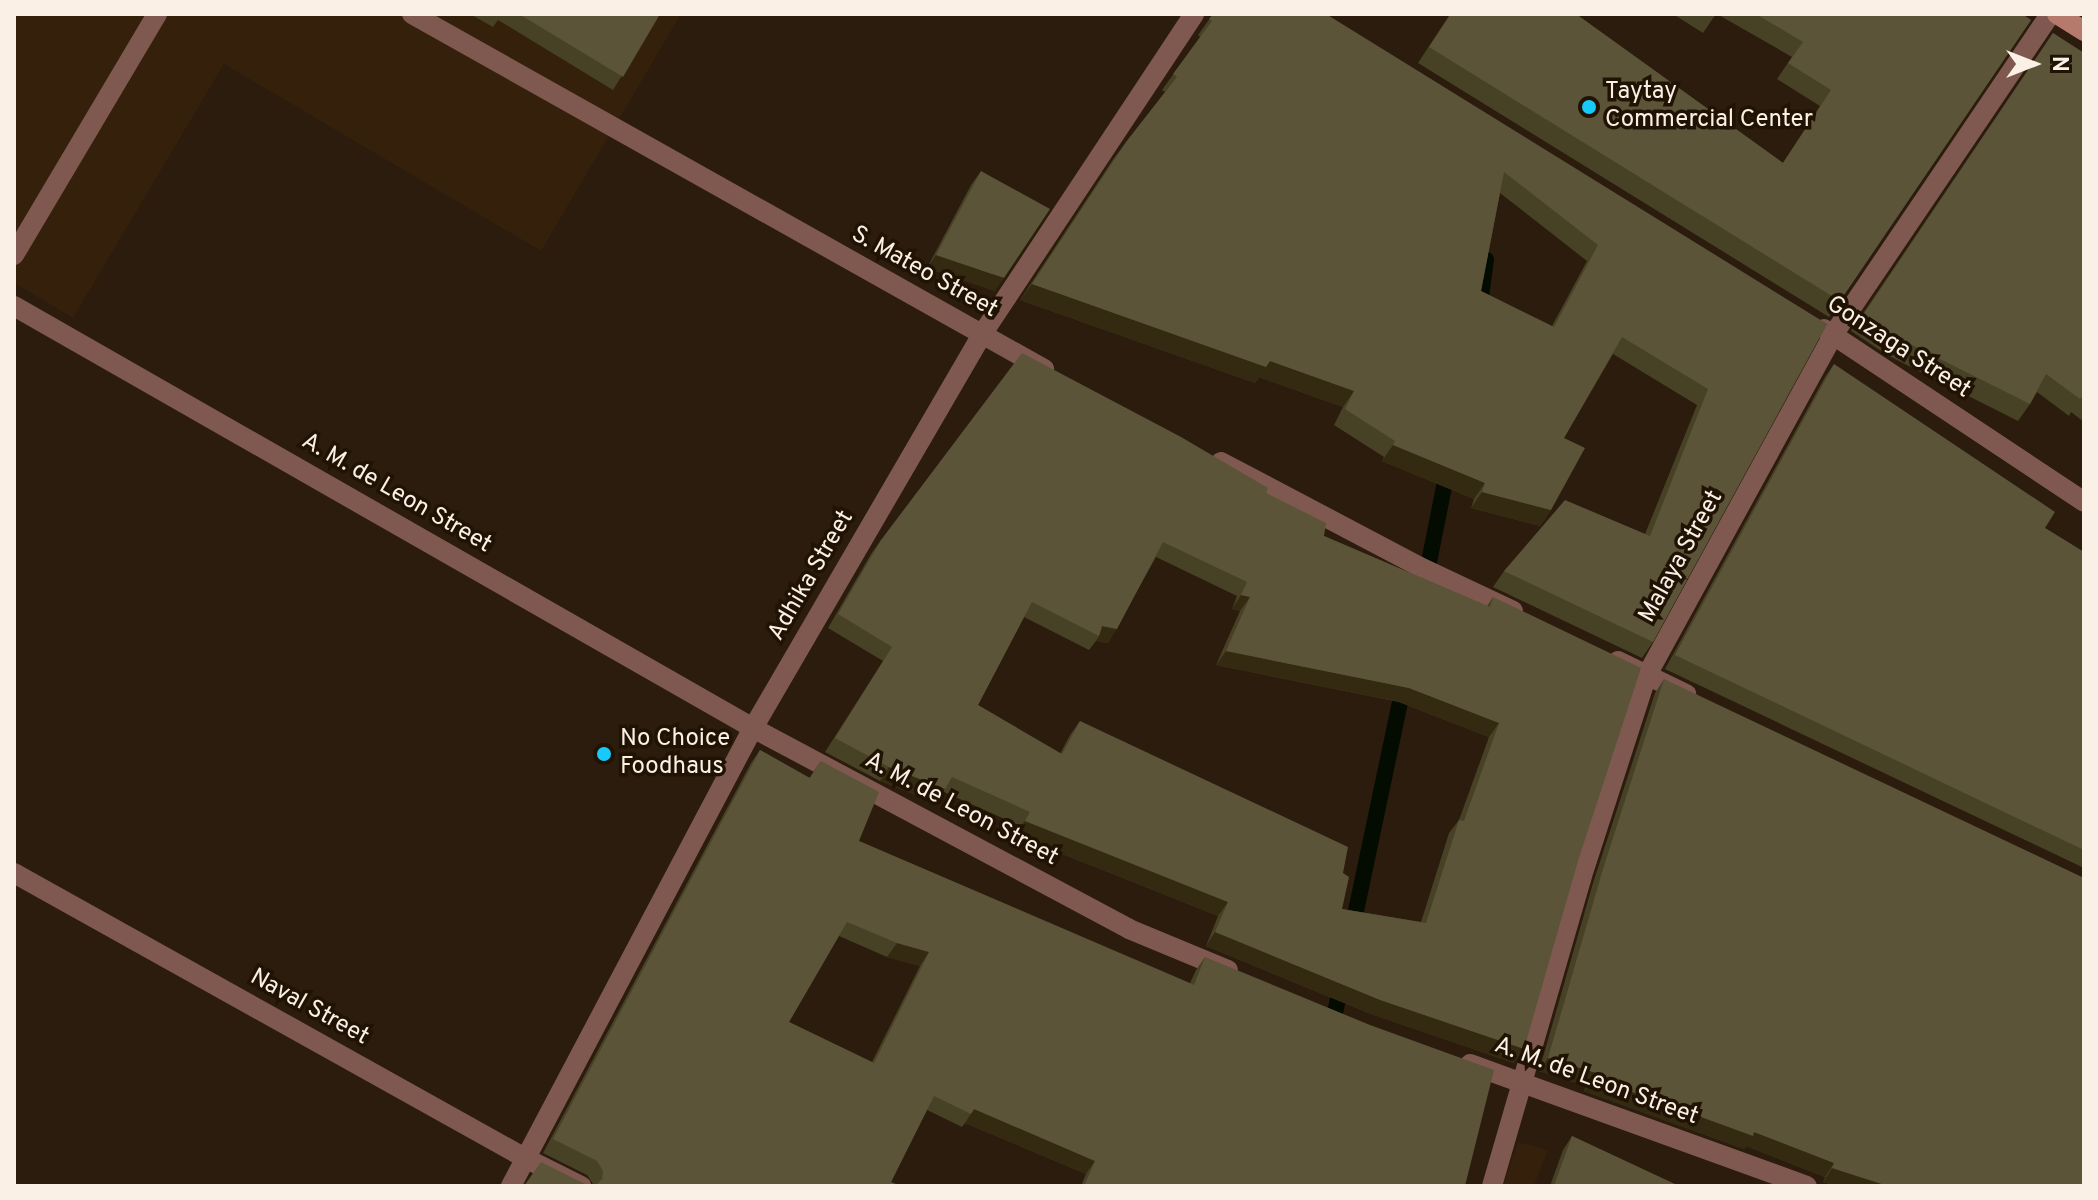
<!DOCTYPE html>
<html>
<head>
<meta charset="utf-8">
<style>
	body { margin:0 }
	#map { position:relative; width:2098px; height:1200px; overflow:hidden; background:#2b1c0d; font-family:Overpass,sans-serif }
	div>[style] { position:absolute }
	[style*='--x'] { left:calc(var(--x)*1px); top:calc(var(--y)*1px); width:calc(var(--w)*1px); rotate:calc(var(--a)*1deg) }
	.built>* { inset:0; background:#34200b }
	.stream>* { height:16px; margin:-8px; padding:0 8px; transform-origin:8px; border-radius:8px; background:#040b00 }
	.minor>* { height:20px; margin:-10px; padding:0 10px; transform-origin:10px; border-radius:10px; background:#7f5950 }
	.tertiary>* { height:20px; margin:-10px; padding:0 10px; transform-origin:10px; border-radius:10px; background:#7f5950 }
	.secondary>* { height:20px; margin:-10px; padding:0 10px; transform-origin:10px; border-radius:10px; background:#b57a6b }
	.wall>* { inset:0; background:#474125 }
	.shaded-wall>* { inset:0; background:#342a12 }
	.building>* { inset:0; background:#5b5439 }
	.dots>* { width:22px; height:22px; translate:-50% -50%; box-sizing:border-box; border:4px solid #211304; border-radius:50% }
	span { translate:-50% -50%; white-space:nowrap; text-align:center; line-height:1.15; -webkit-text-stroke:7px #211304; paint-order:stroke }
	.poi-label { font-size:24px; color:#faf0e6 }
	.left { translate:0 -50%; text-align:left }
	.street-label { font-size:24px; color:#faf0e6 }
	.frame { position:absolute; inset:0; border:16px solid #faf0e6; pointer-events:none }
	.north { position:absolute; left:1994px; top:24px; width:80px; height:80px; -webkit-text-stroke:6px #211304; paint-order:stroke; rotate:90deg; font-size:22px; font-weight:700; line-height:32px; text-align:center; color:#faf0e6 }
	.north::after { content:''; display:block; margin:auto; width:28px; height:36px; background:#faf0e6; clip-path:polygon(50% 0,100% 100%,50% 72%,0 100%) }
</style>
</head>
<body>
<div id="map">
	<div class="built">
		<i style="clip-path:polygon(14px 14px,681px 14px,541px 251px,224px 64px,73px 318px,14px 283px)"></i>
		<i style="clip-path:polygon(1518px 1142px,1548px 1150px,1534px 1186px,1503px 1186px)"></i>
	</div>
	<div class="stream">
		<i style="--x:1479;--y:311;--w:52;--a:-82.3"></i>
		<i style="--x:1425;--y:582;--w:117;--a:-78.7"></i>
		<i style="--x:1352;--y:930;--w:252;--a:-78.1"></i>
		<i style="--x:1331;--y:1032;--w:53;--a:-78.1"></i>
	</div>
	<div class="minor">
		<i style="--x:412;--y:14;--w:725;--a:29.32"></i>
		<i style="--x:14;--y:255;--w:280;--a:-59.3"></i>
		<i style="--x:1824;--y:329;--w:312;--a:33.6"></i>
		<i style="--x:1221;--y:462;--w:223;--a:27.8"></i>
		<i style="--x:1418;--y:566;--w:105;--a:25.3"></i>
		<i style="--x:1618;--y:661;--w:76;--a:25.9"></i>
		<i style="--x:511;--y:1186;--w:518;--a:-62.15"></i>
		<i style="--x:753;--y:728;--w:453;--a:-59.8"></i>
		<i style="--x:981;--y:336;--w:386;--a:-56.5"></i>
		<i style="--x:1492;--y:1186;--w:320;--a:-73.8"></i>
		<i style="--x:1581;--y:879;--w:214;--a:-72.1"></i>
		<i style="--x:1647;--y:675;--w:388;--a:-61.3"></i>
		<i style="--x:1833;--y:335;--w:387;--a:-55.9"></i>
	</div>
	<div class="tertiary">
		<i style="--x:14;--y:306;--w:851;--a:29.73"></i>
		<i style="--x:753;--y:728;--w:426;--a:28.1"></i>
		<i style="--x:1129;--y:929;--w:107;--a:22.5"></i>
		<i style="--x:14;--y:873;--w:585;--a:29.15"></i>
		<i style="--x:525;--y:1158;--w:63;--a:26.6"></i>
		<i style="--x:1470;--y:1064;--w:358;--a:19.9"></i>
	</div>
	<div class="secondary">
		<i style="--x:2057;--y:14;--w:32;--a:32"></i>
	</div>
	<div class="wall">
		<i style="clip-path:polygon(470px 14px,660px 14px,613px 90px,498px 20px,493px 27px)"></i>
		<i style="clip-path:polygon(evenodd,1213px 14px,1827px 324px,1653px 642px,1642px 658px,1493px 587px,1504px 571px,1645px 534px,1697px 405px,1613px 354px,1564px 438px,1551px 510px,1540px 526px,1471px 508px,1474px 499px,1382px 461px,1384px 457px,1334px 425px,1343px 407px,1259px 377px,1255px 383px,1020px 300px,1114px 158px,1165px 92px,1162px 90px,1200px 37px,1198px 35px,1213px 14px,1500px 193px,1587px 261px,1552px 326px,1481px 291px,1500px 193px)"></i>
		<i style="clip-path:polygon(1450px 14px,1576px 14px,1783px 163px,1820px 106px,1777px 79px,1792px 57px,1717px 14px,2022px 14px,2031px 20px,1829px 317px,1418px 63px)"></i>
		<i style="clip-path:polygon(1673px 14px,1716px 14px,1703px 33px)"></i>
		<i style="clip-path:polygon(2053px 33px,2084px 53px,2084px 422px,2071px 412px,2069px 416px,2037px 392px,2030px 404px,2018px 421px,1887px 355px,1851px 331px)"></i>
		<i style="clip-path:polygon(981px 171px,995px 291px,927px 268px,971px 185px)"></i>
		<i style="clip-path:polygon(1834px 364px,2045px 528px,2084px 552px,2084px 868px,1665px 669px,1825px 377px)"></i>
		<i style="clip-path:polygon(evenodd,1266px 493px,1324px 536px,1487px 606px,1493px 597px,1514px 1063px,1371px 1014px,1206px 946px,1218px 916px,1015px 835px,1020px 826px,944px 792px,936px 803px,880px 781px,825px 752px,883px 661px,828px 628px,871px 554px,881px 540px,1266px 493px,1156px 557px,1237px 596px,1232px 609px,1240px 611px,1216px 665px,1399px 702px,1489px 737px,1459px 820px,1449px 833px,1421px 922px,1342px 909px,1343px 873px,1080px 721px,1070px 735px,1060px 754px,978px 705px,1024px 617px,1089px 650px,1096px 641px,1108px 643px,1156px 557px)"></i>
		<i style="clip-path:polygon(1664px 679px,2084px 1186px,1836px 1186px,1823px 1182px,1825px 1177px,1746px 1146px,1744px 1149px,1584px 1091px,1586px 1086px,1539px 1071px,1593px 883px,1655px 693px)"></i>
		<i style="clip-path:polygon(evenodd,760px 750px,809px 778px,821px 761px,859px 841px,1190px 983px,1196px 970px,1205px 957px,1465px 1186px,1081px 1186px,1086px 1174px,965px 1123px,962px 1127px,927px 1110px,891px 1182px,585px 1184px,593px 1184px,587px 1175px,543px 1153px,751px 763px,760px 750px,839px 936px,887px 957px,920px 966px,872px 1062px,789px 1022px,839px 936px)"></i>
		<i style="clip-path:polygon(1572px 1136px,1679px 1186px,1550px 1186px,1563px 1150px)"></i>
	</div>
	<div class="shaded-wall">
		<i style="clip-path:polygon(936px 255px,1004px 278px,995px 291px,927px 268px)"></i>
		<i style="clip-path:polygon(1032px 284px,1266px 367px,1255px 383px,1020px 300px)"></i>
		<i style="clip-path:polygon(1270px 361px,1354px 391px,1343px 407px,1259px 377px)"></i>
		<i style="clip-path:polygon(1393px 445px,1485px 483px,1474px 499px,1382px 461px)"></i>
		<i style="clip-path:polygon(1482px 492px,1551px 510px,1540px 526px,1471px 508px)"></i>
		<i style="clip-path:polygon(1241px 595px,1250px 597px,1240px 611px,1232px 609px)"></i>
		<i style="clip-path:polygon(1102px 626px,1117px 629px,1108px 643px,1096px 641px,1099px 636px)"></i>
		<i style="clip-path:polygon(1226px 651px,1409px 688px,1499px 723px,1489px 737px,1399px 702px,1216px 665px)"></i>
		<i style="clip-path:polygon(889px 767px,945px 789px,936px 803px,880px 781px)"></i>
		<i style="clip-path:polygon(1025px 821px,1228px 902px,1218px 916px,1015px 835px)"></i>
		<i style="clip-path:polygon(1215px 932px,1524px 1049px,1514px 1063px,1371px 1014px,1206px 946px)"></i>
		<i style="clip-path:polygon(897px 943px,929px 952px,920px 966px,887px 957px)"></i>
		<i style="clip-path:polygon(1548px 1058px,1596px 1073px,1586px 1086px,1539px 1071px)"></i>
		<i style="clip-path:polygon(1594px 1078px,1754px 1132px,1834px 1163px,1825px 1177px,1746px 1146px,1744px 1149px,1584px 1091px)"></i>
		<i style="clip-path:polygon(974px 1109px,1095px 1161px,1086px 1174px,965px 1123px)"></i>
		<i style="clip-path:polygon(1832px 1168px,1888px 1186px,1836px 1186px,1823px 1182px)"></i>
	</div>
	<div class="building">
		<i style="clip-path:polygon(519px 14px,660px 14px,623px 77px)"></i>
		<i style="clip-path:polygon(evenodd,1213px 14px,1326px 14px,1827px 324px,1653px 642px,1504px 571px,1565px 500px,1650px 536px,1708px 389px,1622px 337px,1564px 438px,1585px 448px,1551px 510px,1482px 492px,1485px 483px,1393px 445px,1395px 441px,1345px 409px,1354px 391px,1270px 361px,1266px 367px,1032px 284px,1126px 142px,1177px 77px,1173px 74px,1212px 21px,1209px 19px,1213px 14px,1504px 172px,1598px 245px,1554px 327px,1481px 291px,1504px 172px)"></i>
		<i style="clip-path:polygon(1451px 14px,1576px 14px,1783px 163px,1831px 90px,1788px 63px,1803px 42px,1756px 14px,2022px 14px,2031px 20px,1840px 301px,1429px 47px)"></i>
		<i style="clip-path:polygon(2053px 33px,2084px 53px,2084px 397px,2083px 396px,2080px 399px,2046px 374px,2030px 404px,1898px 338px,1863px 315px)"></i>
		<i style="clip-path:polygon(981px 171px,1050px 209px,1004px 278px,936px 255px)"></i>
		<i style="clip-path:polygon(evenodd,1022px 353px,1181px 437px,1268px 488px,1266px 493px,1326px 523px,1324px 536px,1490px 607px,1493px 597px,1641px 668px,1578px 861px,1524px 1049px,1380px 1000px,1215px 932px,1228px 902px,1025px 821px,1030px 812px,952px 777px,945px 789px,889px 767px,835px 738px,892px 647px,838px 614px,881px 540px,1022px 353px,1163px 542px,1247px 582px,1241px 595px,1250px 597px,1226px 651px,1409px 688px,1499px 723px,1464px 821px,1459px 820px,1426px 923px,1342px 909px,1349px 877px,1343px 873px,1348px 847px,1080px 721px,1062px 754px,978px 705px,1032px 602px,1099px 636px,1102px 626px,1117px 629px,1163px 542px)"></i>
		<i style="clip-path:polygon(1834px 364px,2055px 512px,2045px 528px,2084px 552px,2084px 850px,1675px 655px)"></i>
		<i style="clip-path:polygon(1664px 679px,2084px 878px,2084px 1186px,1888px 1186px,1832px 1168px,1834px 1163px,1754px 1132px,1753px 1136px,1594px 1078px,1596px 1073px,1548px 1058px,1603px 869px)"></i>
		<i style="clip-path:polygon(evenodd,760px 750px,810px 778px,821px 761px,879px 792px,859px 841px,1194px 985px,1205px 957px,1370px 1025px,1494px 1070px,1465px 1186px,1084px 1186px,1095px 1161px,974px 1109px,971px 1114px,934px 1096px,891px 1182px,896px 1184px,894px 1186px,524px 1186px,541px 1162px,585px 1184px,597px 1184px,602px 1179px,603px 1171px,597px 1161px,553px 1139px,760px 750px,847px 922px,897px 943px,929px 952px,874px 1063px,789px 1022px,847px 922px)"></i>
		<i style="clip-path:polygon(1572px 1136px,1679px 1186px,1554px 1186px)"></i>
	</div>
	<div class="dots">
		<i style="left:1589px;top:107px;background:#17cafb"></i>
		<i style="left:604px;top:754px;background:#17cafb"></i>
	</div>
	<div class="poi-label">
		<span class="left" style="left:1605px;top:107px">Taytay<br>Commercial Center</span>
		<span class="left" style="left:620px;top:754px">No Choice<br>Foodhaus</span>
	</div>
	<div class="street-label">
		<span style="left:924px;top:273px;rotate:29deg">S. Mateo Street</span>
		<span style="left:1898px;top:348px;rotate:33deg">Gonzaga Street</span>
		<span style="left:396px;top:494px;rotate:30deg">A. M. de Leon Street</span>
		<span style="left:1682px;top:557px;rotate:-61deg">Malaya Street</span>
		<span style="left:812px;top:576px;rotate:-60deg">Adhika Street</span>
		<span style="left:961px;top:810px;rotate:28deg">A. M. de Leon Street</span>
		<span style="left:309px;top:1008px;rotate:29deg">Naval Street</span>
		<span style="left:1596px;top:1082px;rotate:20deg">A. M. de Leon Street</span>
	</div>
	<div class="frame"></div>
	<div class="north">N</div>
</div>
</body>
</html>
